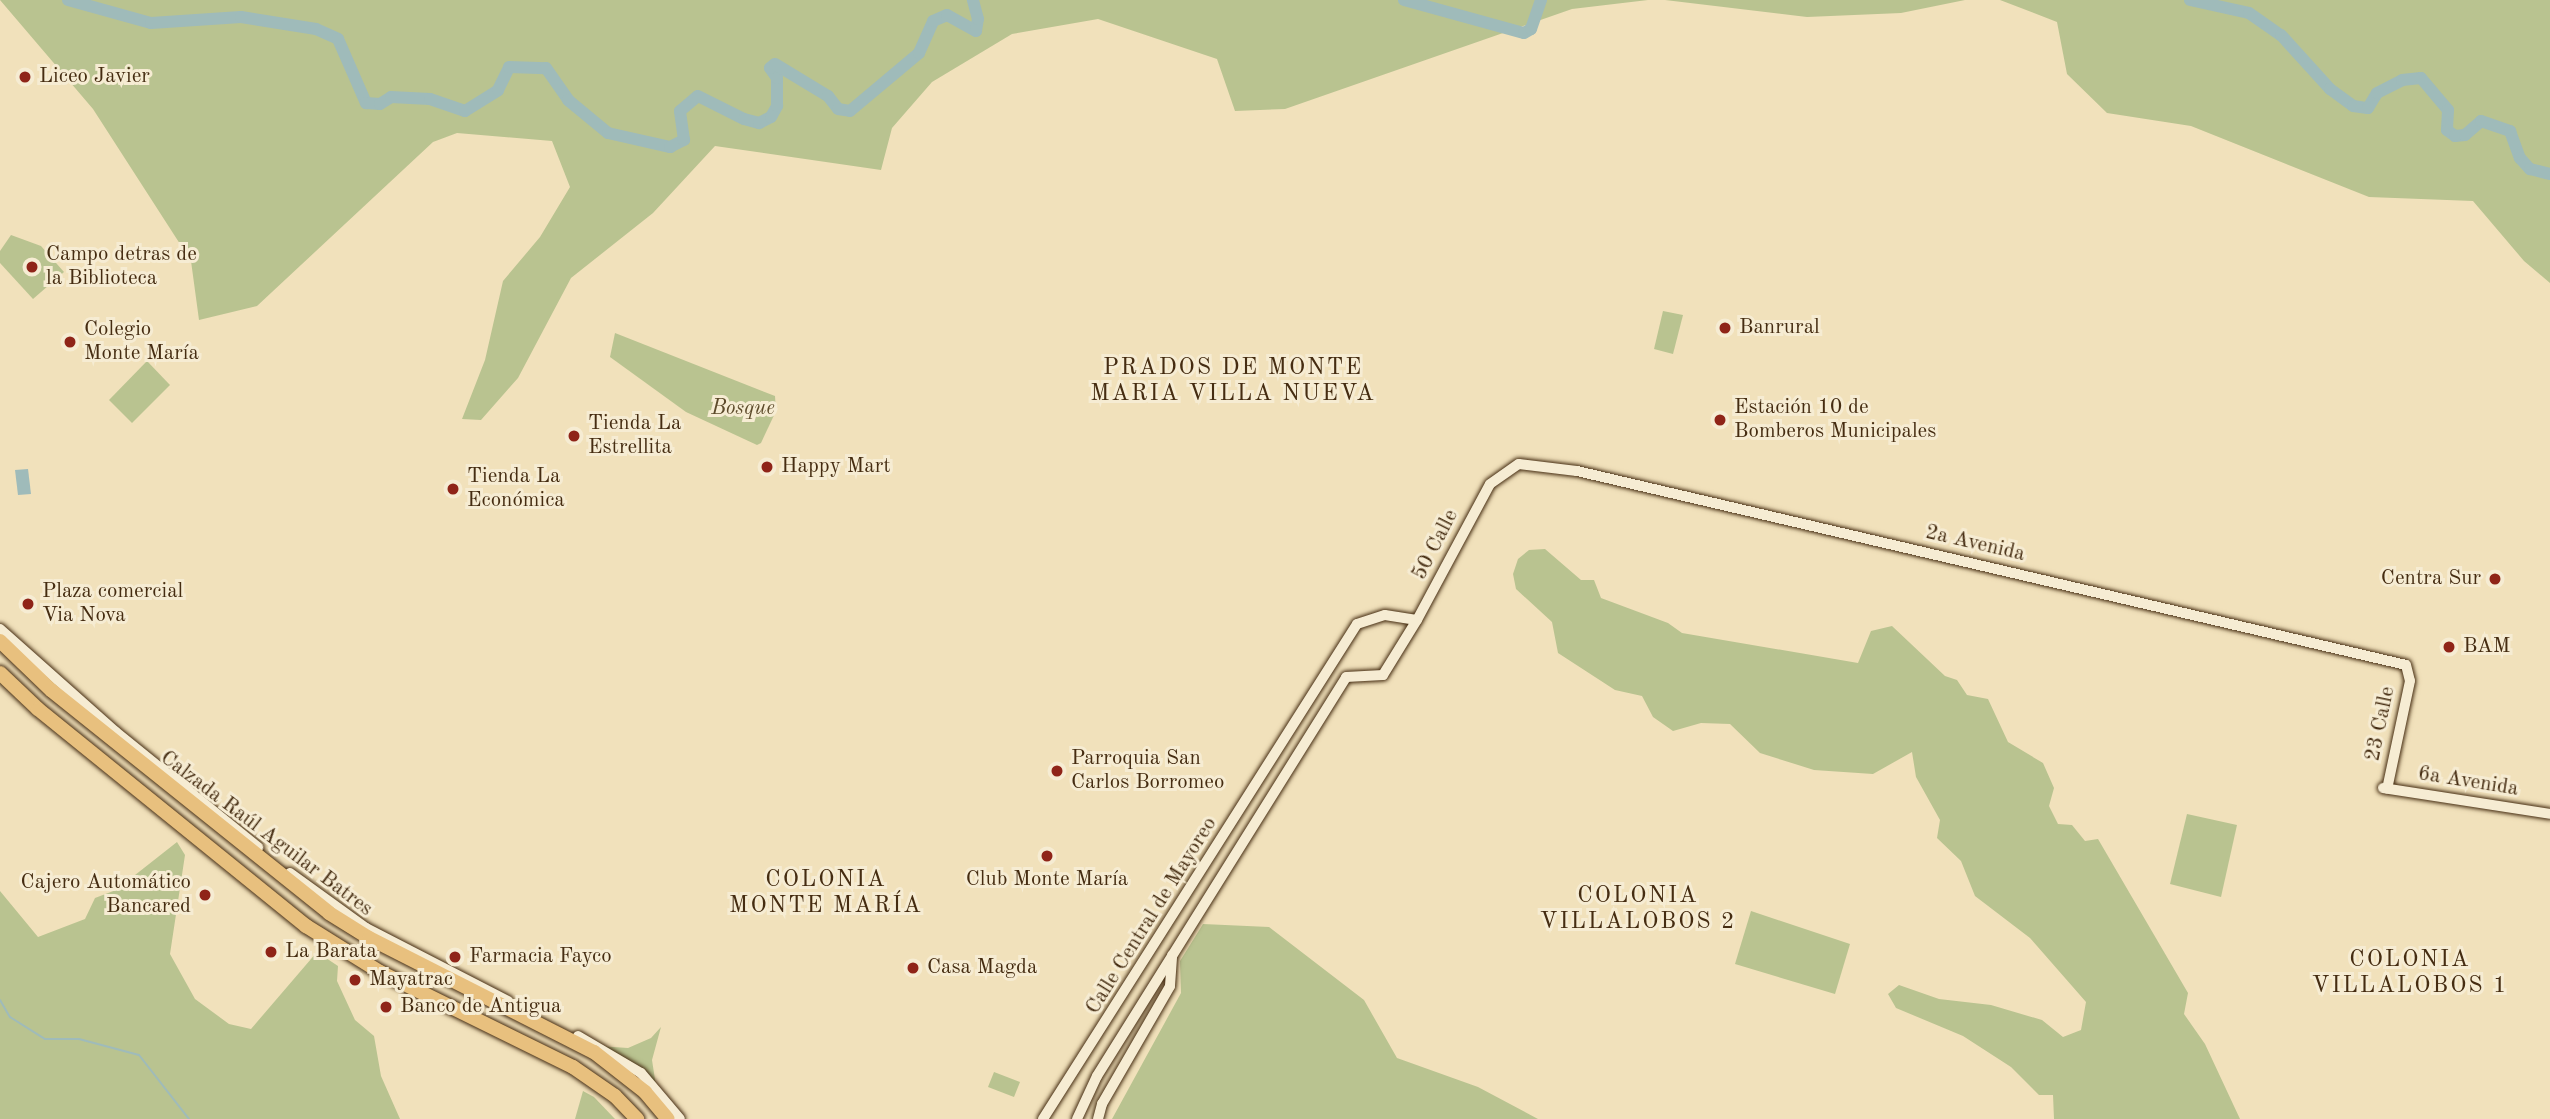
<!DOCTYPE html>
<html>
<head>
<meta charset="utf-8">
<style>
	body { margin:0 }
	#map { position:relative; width:2550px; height:1119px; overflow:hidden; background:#f1e1bb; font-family:"Old Standard TT",serif }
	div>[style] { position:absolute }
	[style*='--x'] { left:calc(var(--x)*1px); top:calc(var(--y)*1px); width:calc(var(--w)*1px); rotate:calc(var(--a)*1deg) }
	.green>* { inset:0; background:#b9c390 }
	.water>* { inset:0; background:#9fbbba }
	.stream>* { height:2px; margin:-1px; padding:0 1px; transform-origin:1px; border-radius:1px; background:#9fbbba }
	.river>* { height:12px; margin:-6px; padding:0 6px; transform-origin:6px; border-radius:6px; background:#9fbbba }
	.roads { filter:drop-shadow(0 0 2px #452c11) drop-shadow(0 0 2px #452c11) }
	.secondary>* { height:10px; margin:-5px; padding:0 5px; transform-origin:5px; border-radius:5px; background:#f6ecd3 }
	.highway>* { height:14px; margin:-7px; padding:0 7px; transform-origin:7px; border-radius:7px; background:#e8c07e }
	.dots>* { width:19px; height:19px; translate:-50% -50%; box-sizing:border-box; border:4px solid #f6ecd3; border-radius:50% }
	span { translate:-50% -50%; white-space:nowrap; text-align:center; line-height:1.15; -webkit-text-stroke:6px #f6ecd3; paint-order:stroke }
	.poi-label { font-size:21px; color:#452c11 }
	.left { translate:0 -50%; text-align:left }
	.right { translate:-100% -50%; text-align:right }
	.park-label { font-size:21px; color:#5c4a2a; font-style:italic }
	.street-label { font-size:21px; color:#452c11 }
	.neighbourhood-label { font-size:23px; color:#452c11; letter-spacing:2px }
</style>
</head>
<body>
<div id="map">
	<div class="green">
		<i style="clip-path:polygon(0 0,1648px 0,1572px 9px,1285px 109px,1235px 111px,1217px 59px,1098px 19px,1012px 34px,932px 82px,892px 128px,881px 170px,715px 146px,653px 213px,571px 278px,518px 378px,481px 420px,462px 419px,485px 360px,503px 281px,540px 237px,570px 187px,552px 141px,457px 133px,433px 142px,257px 306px,199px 320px,191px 261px,93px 109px)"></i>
		<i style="clip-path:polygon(1665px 0,1965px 0,1901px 13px,1807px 17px)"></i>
		<i style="clip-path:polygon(2000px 0,2550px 0,2550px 283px,2524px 261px,2473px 201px,2369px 197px,2191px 126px,2107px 113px,2067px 74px,2057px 22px)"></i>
		<i style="clip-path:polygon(11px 235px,41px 246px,64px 272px,33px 299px,0 263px,0 251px)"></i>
		<i style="clip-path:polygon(1663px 311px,1683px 315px,1673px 354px,1654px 349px)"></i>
		<i style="clip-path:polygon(615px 333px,775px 396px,776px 411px,761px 443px,757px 445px,686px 412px,610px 357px)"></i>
		<i style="clip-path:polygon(147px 361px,170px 385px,132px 423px,109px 400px)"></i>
		<i style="clip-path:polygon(1545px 549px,1581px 580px,1594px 580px,1601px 598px,1668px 623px,1682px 633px,1858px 663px,1871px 631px,1892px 626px,1945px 676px,1957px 680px,1967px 695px,1988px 699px,2008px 742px,2043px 763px,2054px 788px,2049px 806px,2058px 824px,2072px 825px,2085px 841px,2098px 839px,2188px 993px,2184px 1014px,2205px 1044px,2240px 1119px,2054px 1119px,2053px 1095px,2039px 1095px,2011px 1067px,1963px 1036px,1896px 1008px,1888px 994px,1899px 985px,1939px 999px,1991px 1005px,2042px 1020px,2063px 1037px,2081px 1030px,2086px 1002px,2030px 938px,1975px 896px,1961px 861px,1937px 838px,1940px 820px,1916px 777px,1912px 752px,1873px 774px,1814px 770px,1760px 753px,1730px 724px,1701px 723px,1673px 731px,1653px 717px,1642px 696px,1615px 690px,1558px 653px,1552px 622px,1516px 589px,1513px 574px,1518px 559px,1529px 550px)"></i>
		<i style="clip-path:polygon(2187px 814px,2237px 825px,2221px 897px,2170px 884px)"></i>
		<i style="clip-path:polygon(177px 842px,185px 855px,170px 954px,195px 999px,229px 1024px,251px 1029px,317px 952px,338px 966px,337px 981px,355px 1020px,374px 1036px,381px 1076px,400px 1119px,0 1119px,0 891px,38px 937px,85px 919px,95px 898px,116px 890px)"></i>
		<i style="clip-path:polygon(1751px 911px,1850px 944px,1835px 994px,1735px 964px)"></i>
		<i style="clip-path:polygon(1203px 924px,1269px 927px,1364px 1000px,1397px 1058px,1478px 1087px,1538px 1119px,1112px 1119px,1181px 993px,1180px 961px)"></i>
		<i style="clip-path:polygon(661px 1027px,652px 1060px,656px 1086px,598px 1046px,628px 1048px,651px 1038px)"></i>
		<i style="clip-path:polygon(994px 1072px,1020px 1082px,1014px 1097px,988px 1087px)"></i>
		<i style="clip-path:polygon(583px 1091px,594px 1097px,615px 1119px,575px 1119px)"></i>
	</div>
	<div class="water">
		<i style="clip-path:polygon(28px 469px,31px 494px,18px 495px,15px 470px)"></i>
	</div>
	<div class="stream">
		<i style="--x:0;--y:1000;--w:20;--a:60"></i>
		<i style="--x:10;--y:1017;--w:41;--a:32.2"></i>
		<i style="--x:45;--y:1039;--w:34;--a:0"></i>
		<i style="--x:79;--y:1039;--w:62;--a:14.9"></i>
		<i style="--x:139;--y:1055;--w:81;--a:52"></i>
	</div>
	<div class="river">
		<i style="--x:68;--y:0;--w:86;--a:15.5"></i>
		<i style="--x:151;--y:23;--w:90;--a:-3.8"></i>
		<i style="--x:241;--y:17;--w:76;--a:9.1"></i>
		<i style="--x:316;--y:29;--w:24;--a:24"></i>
		<i style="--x:338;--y:39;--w:70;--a:66.4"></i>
		<i style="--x:366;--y:103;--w:14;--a:4"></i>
		<i style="--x:380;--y:104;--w:13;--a:-32"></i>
		<i style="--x:391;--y:97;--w:39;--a:3"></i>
		<i style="--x:430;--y:99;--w:37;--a:19"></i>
		<i style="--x:465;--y:111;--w:39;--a:-32"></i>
		<i style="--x:498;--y:90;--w:25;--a:-64"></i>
		<i style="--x:509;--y:67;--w:37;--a:2"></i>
		<i style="--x:546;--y:68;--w:39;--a:55"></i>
		<i style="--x:568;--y:100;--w:52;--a:39.5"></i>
		<i style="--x:608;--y:133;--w:64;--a:12.7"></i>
		<i style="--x:670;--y:147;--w:16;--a:-27"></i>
		<i style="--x:684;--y:140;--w:29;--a:-98"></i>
		<i style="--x:680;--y:111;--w:23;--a:-40"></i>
		<i style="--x:698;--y:96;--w:51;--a:26.6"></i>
		<i style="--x:744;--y:119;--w:16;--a:15"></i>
		<i style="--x:759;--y:123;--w:13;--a:-27"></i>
		<i style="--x:771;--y:117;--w:13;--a:-61"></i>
		<i style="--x:777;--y:106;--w:28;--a:-90"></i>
		<i style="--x:777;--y:78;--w:12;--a:-125"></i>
		<i style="--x:770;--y:68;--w:6;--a:-39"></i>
		<i style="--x:775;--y:64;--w:62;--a:31.1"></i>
		<i style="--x:828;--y:96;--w:16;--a:52"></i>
		<i style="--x:838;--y:109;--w:12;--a:9"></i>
		<i style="--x:850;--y:111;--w:90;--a:-40"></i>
		<i style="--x:919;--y:53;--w:35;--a:-66"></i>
		<i style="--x:933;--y:21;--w:15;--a:-23"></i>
		<i style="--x:947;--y:15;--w:33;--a:29"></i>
		<i style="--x:976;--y:31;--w:12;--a:-81"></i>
		<i style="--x:978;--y:19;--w:20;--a:-105"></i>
		<i style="--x:1404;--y:0;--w:124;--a:15.4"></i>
		<i style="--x:1524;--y:33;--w:8;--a:-30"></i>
		<i style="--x:1531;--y:29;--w:31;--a:-71"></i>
		<i style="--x:2190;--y:0;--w:60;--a:12.4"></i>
		<i style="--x:2249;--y:13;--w:39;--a:35"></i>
		<i style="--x:2281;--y:35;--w:73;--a:47.8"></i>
		<i style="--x:2330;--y:89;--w:29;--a:36"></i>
		<i style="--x:2353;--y:106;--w:15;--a:8"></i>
		<i style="--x:2368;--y:108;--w:17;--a:-59"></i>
		<i style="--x:2377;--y:93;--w:28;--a:-27"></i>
		<i style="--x:2402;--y:80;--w:19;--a:-6"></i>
		<i style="--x:2421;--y:78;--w:42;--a:49.8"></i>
		<i style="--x:2448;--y:110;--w:20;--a:93"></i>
		<i style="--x:2447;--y:130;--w:10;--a:37"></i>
		<i style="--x:2455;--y:136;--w:10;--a:-6"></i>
		<i style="--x:2465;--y:135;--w:21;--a:-41"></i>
		<i style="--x:2481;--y:121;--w:31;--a:19"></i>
		<i style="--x:2510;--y:131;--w:29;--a:70"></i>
		<i style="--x:2520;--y:158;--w:15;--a:48"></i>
		<i style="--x:2530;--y:169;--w:21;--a:14"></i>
	</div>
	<div class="roads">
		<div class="secondary">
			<i style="--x:0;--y:629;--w:155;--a:41.6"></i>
			<i style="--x:116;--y:732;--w:183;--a:39"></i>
			<i style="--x:2383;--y:788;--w:169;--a:8.8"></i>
			<i style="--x:290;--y:873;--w:94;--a:35.9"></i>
			<i style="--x:366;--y:928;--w:160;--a:27.2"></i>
			<i style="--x:578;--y:1036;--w:73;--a:30.4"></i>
			<i style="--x:641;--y:1073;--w:60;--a:49.7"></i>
			<i style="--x:1043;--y:1119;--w:586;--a:-57.61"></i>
			<i style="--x:1357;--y:624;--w:29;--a:-18"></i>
			<i style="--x:1385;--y:615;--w:32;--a:9"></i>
			<i style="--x:1077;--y:1119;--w:47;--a:-65.1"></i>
			<i style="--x:1097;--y:1076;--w:470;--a:-58"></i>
			<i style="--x:1346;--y:677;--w:37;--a:-3"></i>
			<i style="--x:1383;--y:675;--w:65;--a:-58.3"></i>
			<i style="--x:1417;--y:620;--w:154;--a:-61.8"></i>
			<i style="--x:1490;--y:484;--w:35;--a:-35"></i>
			<i style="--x:1519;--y:464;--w:58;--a:6.9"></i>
			<i style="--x:1577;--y:471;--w:851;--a:13.17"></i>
			<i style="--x:2406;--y:665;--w:16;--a:76"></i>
			<i style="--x:2410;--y:681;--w:110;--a:102"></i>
			<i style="--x:1098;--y:1119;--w:16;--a:-75"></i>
			<i style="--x:1102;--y:1104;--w:136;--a:-60"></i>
			<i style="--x:1170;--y:986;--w:31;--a:-86"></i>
		</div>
		<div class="highway">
			<i style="--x:0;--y:641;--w:71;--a:43.9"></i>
			<i style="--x:51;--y:690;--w:356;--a:38.7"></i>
			<i style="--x:329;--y:913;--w:47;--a:32"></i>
			<i style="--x:369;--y:938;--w:252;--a:26.9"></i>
			<i style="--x:594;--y:1052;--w:65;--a:38.1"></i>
			<i style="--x:645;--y:1092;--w:35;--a:50"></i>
			<i style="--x:0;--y:673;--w:52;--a:43.5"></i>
			<i style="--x:38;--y:709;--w:345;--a:39"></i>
			<i style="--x:306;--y:926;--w:87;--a:31.9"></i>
			<i style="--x:380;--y:972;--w:215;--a:26.2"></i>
			<i style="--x:573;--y:1067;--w:51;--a:34.6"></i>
			<i style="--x:615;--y:1096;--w:32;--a:46"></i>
		</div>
	</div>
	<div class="dots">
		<i style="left:25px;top:77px;background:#8f2418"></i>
		<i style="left:32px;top:267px;background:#8f2418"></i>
		<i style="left:1725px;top:328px;background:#8f2418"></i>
		<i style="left:70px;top:342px;background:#8f2418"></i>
		<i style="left:1720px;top:420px;background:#8f2418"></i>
		<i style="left:574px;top:436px;background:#8f2418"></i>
		<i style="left:767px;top:467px;background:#8f2418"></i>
		<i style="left:453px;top:489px;background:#8f2418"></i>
		<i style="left:2495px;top:579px;background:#8f2418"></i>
		<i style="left:28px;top:604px;background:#8f2418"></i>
		<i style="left:2449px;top:647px;background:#8f2418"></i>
		<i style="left:1057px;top:771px;background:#8f2418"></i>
		<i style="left:1047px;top:856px;background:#8f2418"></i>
		<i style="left:205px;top:895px;background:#8f2418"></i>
		<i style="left:271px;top:952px;background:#8f2418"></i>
		<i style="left:455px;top:957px;background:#8f2418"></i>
		<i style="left:913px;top:968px;background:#8f2418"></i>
		<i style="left:355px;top:980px;background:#8f2418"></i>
		<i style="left:386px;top:1007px;background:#8f2418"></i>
	</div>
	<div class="poi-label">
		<span class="left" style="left:39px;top:77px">Liceo Javier</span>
		<span class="left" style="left:46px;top:267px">Campo detras de<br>la Biblioteca</span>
		<span class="left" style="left:1739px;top:328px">Banrural</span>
		<span class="left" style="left:84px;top:342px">Colegio<br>Monte María</span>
		<span class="left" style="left:1734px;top:420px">Estación 10 de<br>Bomberos Municipales</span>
		<span class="left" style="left:588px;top:436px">Tienda La<br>Estrellita</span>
		<span class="left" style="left:781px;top:467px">Happy Mart</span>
		<span class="left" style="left:467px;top:489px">Tienda La<br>Económica</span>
		<span class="right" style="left:2481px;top:579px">Centra Sur</span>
		<span class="left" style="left:42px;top:604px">Plaza comercial<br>Via Nova</span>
		<span class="left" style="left:2463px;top:647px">BAM</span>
		<span class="left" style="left:1071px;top:771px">Parroquia San<br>Carlos Borromeo</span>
		<span style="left:1047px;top:880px">Club Monte María</span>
		<span class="right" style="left:191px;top:895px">Cajero Automático<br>Bancared</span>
		<span class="left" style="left:285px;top:952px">La Barata</span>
		<span class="left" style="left:469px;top:957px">Farmacia Fayco</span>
		<span class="left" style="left:927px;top:968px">Casa Magda</span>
		<span class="left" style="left:369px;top:980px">Mayatrac</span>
		<span class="left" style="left:400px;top:1007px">Banco de Antigua</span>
	</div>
	<div class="park-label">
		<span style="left:743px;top:409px">Bosque</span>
	</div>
	<div class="street-label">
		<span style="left:1975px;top:544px;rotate:13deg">2a Avenida</span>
		<span style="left:1436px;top:545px;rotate:-63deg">50 Calle</span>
		<span style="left:2381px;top:724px;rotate:-78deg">23 Calle</span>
		<span style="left:2468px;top:782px;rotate:9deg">6a Avenida</span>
		<span style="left:266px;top:834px;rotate:37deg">Calzada Raúl Aguilar Batres</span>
		<span style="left:1152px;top:916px;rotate:-58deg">Calle Central de Mayoreo</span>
	</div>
	<div class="neighbourhood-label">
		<span style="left:1233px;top:381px">PRADOS DE MONTE<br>MARIA VILLA NUEVA</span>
		<span style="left:826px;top:893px">COLONIA<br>MONTE MARÍA</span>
		<span style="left:1638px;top:909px">COLONIA<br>VILLALOBOS 2</span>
		<span style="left:2410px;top:973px">COLONIA<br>VILLALOBOS 1</span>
	</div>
</div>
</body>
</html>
